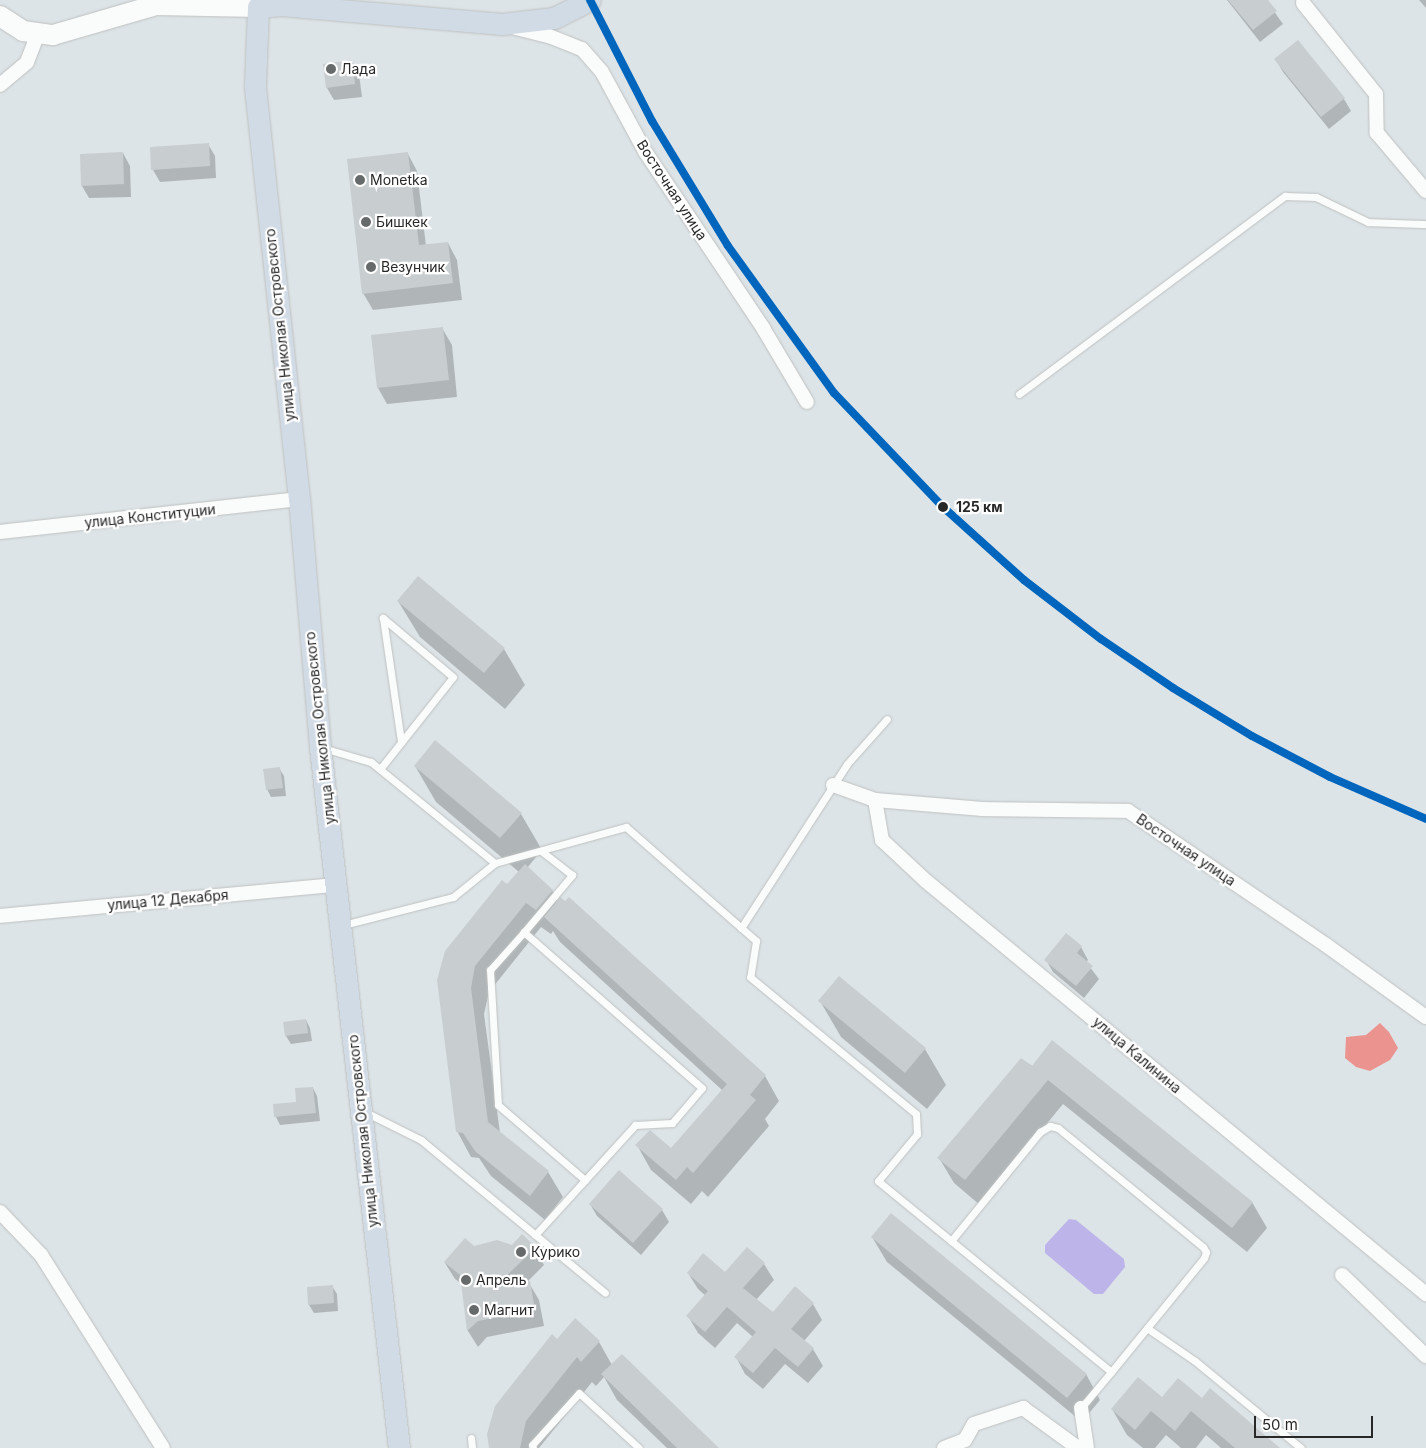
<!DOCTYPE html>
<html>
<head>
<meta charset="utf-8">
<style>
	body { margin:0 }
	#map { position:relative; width:1426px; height:1448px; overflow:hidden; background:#dde4e7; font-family:Inter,sans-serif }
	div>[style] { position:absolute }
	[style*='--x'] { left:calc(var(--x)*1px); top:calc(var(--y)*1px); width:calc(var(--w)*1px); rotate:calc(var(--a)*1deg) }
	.pitch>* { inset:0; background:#bdb5e9 }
	.water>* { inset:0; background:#eb948f }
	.shadow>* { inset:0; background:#0003 }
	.building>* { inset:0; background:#c8cdd0 }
	.roads { filter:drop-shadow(0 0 1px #bfc1c0) drop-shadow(0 0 1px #bfc1c0) }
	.service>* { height:7px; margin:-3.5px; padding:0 3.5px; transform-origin:3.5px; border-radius:3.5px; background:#fafbfb }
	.minor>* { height:14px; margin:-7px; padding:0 7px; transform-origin:7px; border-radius:7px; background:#fafbfb }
	.secondary>* { height:20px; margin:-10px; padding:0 10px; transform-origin:10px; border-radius:10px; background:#fafbfb }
	.primary>* { height:21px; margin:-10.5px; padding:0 10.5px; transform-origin:10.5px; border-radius:10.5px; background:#d1dbe6 }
	.rail-1>* { height:8px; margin:-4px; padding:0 4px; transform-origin:4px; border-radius:4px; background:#0065bd }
	.dots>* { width:14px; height:14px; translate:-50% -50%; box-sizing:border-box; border:2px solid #fff; border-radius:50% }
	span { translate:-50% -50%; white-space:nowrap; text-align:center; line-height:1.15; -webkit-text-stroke:4.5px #fff; paint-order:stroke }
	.poi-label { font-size:14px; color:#282828 }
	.left { translate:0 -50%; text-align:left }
	.street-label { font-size:14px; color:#282828 }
	.stop-label { font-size:14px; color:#282828; font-weight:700 }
	.scale { position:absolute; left:1254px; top:1416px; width:119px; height:22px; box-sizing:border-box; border:2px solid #282828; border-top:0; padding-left:6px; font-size:15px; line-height:18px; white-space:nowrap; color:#282828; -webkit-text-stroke:4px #fff; paint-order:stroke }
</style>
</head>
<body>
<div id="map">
	<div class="pitch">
		<i style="clip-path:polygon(1069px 1219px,1076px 1220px,1124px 1259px,1125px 1267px,1103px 1294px,1094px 1294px,1045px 1253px,1045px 1245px)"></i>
	</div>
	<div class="water">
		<i style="clip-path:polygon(1380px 1023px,1389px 1032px,1398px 1048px,1390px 1060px,1370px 1071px,1356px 1067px,1345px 1058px,1346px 1037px,1366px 1035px)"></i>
	</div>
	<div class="shadow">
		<i style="clip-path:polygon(1227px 0,1266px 0,1283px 24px,1260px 42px)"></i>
		<i style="clip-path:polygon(1419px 0,1426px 0,1426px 8px)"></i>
		<i style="clip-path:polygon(1276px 60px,1344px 99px,1351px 111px,1329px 129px,1283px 72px)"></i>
		<i style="clip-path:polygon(352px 61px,359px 74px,362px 97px,334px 100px,327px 88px)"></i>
		<i style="clip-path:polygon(208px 144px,215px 156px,216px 178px,160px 182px,153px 170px)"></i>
		<i style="clip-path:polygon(123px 153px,130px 166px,131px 197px,89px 198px,82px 186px)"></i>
		<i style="clip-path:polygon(408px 154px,417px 171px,426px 246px,448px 243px,457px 260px,462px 300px,373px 310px,363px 293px)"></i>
		<i style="clip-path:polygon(442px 328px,452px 345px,457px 397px,387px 404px,378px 388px)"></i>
		<i style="clip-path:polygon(398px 601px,504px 649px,525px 685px,505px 709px,420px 637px)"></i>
		<i style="clip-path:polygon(415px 766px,521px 814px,542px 850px,527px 868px,552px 890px,558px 902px,765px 1076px,779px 1101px,765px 1119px,769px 1126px,708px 1197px,702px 1191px,691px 1204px,651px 1170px,637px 1145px,671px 1150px,722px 1090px,560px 942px,553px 931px,551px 934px,541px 927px,489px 992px,484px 1014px,500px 1133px,548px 1172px,563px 1197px,545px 1220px,491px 1176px,479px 1158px,471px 1157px,457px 1131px,438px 980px,519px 872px,436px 802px)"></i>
		<i style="clip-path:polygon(279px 768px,284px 776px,286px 796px,271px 797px,267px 789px)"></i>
		<i style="clip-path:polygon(1081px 947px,1088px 960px,1086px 962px,1099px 979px,1084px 998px,1053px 972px,1046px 960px)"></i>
		<i style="clip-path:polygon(820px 1001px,925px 1049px,946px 1085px,927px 1109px,841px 1037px)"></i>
		<i style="clip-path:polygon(306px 1020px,310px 1028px,312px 1041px,291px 1044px,286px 1036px,285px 1023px)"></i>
		<i style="clip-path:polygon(1021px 1059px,1252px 1202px,1267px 1228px,1247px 1252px,1063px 1104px,980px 1205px,954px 1183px,939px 1158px)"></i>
		<i style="clip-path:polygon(313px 1088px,317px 1096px,320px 1121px,280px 1125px,276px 1117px,275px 1105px,298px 1103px)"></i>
		<i style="clip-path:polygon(619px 1171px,662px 1210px,669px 1222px,641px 1255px,597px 1216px,590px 1204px)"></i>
		<i style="clip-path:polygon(872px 1237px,1086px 1374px,1100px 1400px,1082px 1422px,887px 1262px)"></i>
		<i style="clip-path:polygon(512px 1247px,535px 1248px,544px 1265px,525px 1284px,529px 1283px,539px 1300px,544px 1326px,487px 1337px,478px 1347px,468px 1331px,462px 1284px,455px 1279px,445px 1263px,474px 1248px)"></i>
		<i style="clip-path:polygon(764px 1264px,774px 1280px,756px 1300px,773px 1314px,813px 1304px,822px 1320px,804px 1341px,813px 1349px,823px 1366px,808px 1383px,785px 1364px,763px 1389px,745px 1374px,736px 1357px,753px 1337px,737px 1323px,715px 1348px,698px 1333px,688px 1316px,706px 1296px,698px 1289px,688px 1273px,725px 1274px)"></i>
		<i style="clip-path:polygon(332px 1286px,337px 1294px,338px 1311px,314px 1313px,309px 1305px)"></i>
		<i style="clip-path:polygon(558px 1340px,599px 1342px,612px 1365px,717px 1448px,667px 1448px,617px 1400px,604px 1377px,596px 1386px,592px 1382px,539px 1448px,490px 1448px)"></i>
		<i style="clip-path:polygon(1162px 1399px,1202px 1400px,1278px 1448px,1221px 1448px,1206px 1435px,1196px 1448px,1181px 1448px,1166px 1435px,1155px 1448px,1143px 1448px,1127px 1435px,1112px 1409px)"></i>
	</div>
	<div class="building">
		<i style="clip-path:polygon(1228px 0,1268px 0,1277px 11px,1253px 30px)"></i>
		<i style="clip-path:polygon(1298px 40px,1345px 98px,1321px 117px,1274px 59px)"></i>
		<i style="clip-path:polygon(352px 60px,355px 84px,326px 88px,323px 64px)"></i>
		<i style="clip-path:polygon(209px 143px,210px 166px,151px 170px,150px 147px)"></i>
		<i style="clip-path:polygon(123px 152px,124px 184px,81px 186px,80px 154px)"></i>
		<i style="clip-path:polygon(408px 152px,419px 245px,448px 242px,453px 283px,362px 294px,347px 159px)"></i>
		<i style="clip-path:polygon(443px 327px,449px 380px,377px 388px,371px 335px)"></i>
		<i style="clip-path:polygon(418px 576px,505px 648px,484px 673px,397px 601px)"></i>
		<i style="clip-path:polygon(435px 740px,522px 813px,500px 838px,414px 766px)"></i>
		<i style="clip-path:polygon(280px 767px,283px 788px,266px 790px,263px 769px)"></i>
		<i style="clip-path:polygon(525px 864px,553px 890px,536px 910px,526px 903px,475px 966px,471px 988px,488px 1122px,549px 1171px,530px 1196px,475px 1151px,463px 1133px,456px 1132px,437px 980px,445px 951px,502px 880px,507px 884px)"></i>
		<i style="clip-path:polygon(560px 897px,565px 901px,569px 897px,766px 1075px,750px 1095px,756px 1100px,693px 1173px,687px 1167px,676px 1180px,635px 1145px,650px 1130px,671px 1148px,727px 1084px,544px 917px)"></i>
		<i style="clip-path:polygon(1066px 933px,1082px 946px,1077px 953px,1093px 966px,1076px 986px,1044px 960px)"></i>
		<i style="clip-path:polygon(839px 976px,926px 1048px,905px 1073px,818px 1001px)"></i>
		<i style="clip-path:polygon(306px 1019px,308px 1033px,285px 1036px,283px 1022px)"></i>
		<i style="clip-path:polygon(1052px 1040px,1253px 1202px,1232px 1228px,1048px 1080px,965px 1180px,937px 1158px,1021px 1058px,1032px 1066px)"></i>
		<i style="clip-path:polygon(313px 1087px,316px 1113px,274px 1117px,273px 1104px,296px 1102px,295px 1088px)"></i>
		<i style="clip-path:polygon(619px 1170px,663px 1209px,633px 1243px,589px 1204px)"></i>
		<i style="clip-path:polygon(891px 1213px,1087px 1374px,1067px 1398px,871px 1237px)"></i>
		<i style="clip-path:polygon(522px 1234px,536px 1247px,494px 1288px,530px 1281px,535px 1310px,478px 1321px,467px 1331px,460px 1275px,444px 1262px,465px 1238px,474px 1246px,497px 1240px,512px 1245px)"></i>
		<i style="clip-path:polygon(747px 1247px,765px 1263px,743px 1288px,773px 1312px,795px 1286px,814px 1303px,791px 1329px,814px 1348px,798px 1367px,775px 1348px,753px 1373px,734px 1357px,756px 1332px,727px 1307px,705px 1332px,686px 1316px,708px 1291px,687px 1273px,703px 1253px,725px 1272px)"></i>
		<i style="clip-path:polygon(333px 1285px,334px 1303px,308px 1305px,307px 1287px)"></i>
		<i style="clip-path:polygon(575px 1318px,600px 1341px,581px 1362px,577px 1357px,526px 1421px,520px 1448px,489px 1448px,487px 1434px,495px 1406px,552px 1334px,557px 1339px)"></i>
		<i style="clip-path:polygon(622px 1354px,719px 1448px,677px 1448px,601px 1374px)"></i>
		<i style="clip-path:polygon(1138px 1377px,1162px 1397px,1178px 1378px,1202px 1398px,1210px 1388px,1280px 1448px,1235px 1448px,1191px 1411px,1175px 1431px,1151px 1411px,1135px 1430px,1111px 1409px)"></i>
	</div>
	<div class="roads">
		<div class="service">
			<i style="--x:1019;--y:394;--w:332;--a:-36.7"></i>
			<i style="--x:1285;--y:196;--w:31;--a:2"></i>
			<i style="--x:1316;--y:197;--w:58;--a:25.7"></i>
			<i style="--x:1368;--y:222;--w:58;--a:2"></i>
			<i style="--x:383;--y:618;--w:125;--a:81.7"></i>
			<i style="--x:323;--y:748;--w:50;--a:16.3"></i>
			<i style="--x:371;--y:762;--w:160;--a:39.2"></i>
			<i style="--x:495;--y:863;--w:136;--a:-15.4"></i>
			<i style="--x:626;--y:827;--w:173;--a:41.2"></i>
			<i style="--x:756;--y:941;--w:36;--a:99"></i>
			<i style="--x:750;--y:977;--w:215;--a:39.5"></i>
			<i style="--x:916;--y:1114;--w:20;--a:87"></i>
			<i style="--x:917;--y:1134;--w:61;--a:129.7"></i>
			<i style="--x:878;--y:1181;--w:301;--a:39.3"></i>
			<i style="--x:1111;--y:1372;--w:47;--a:129.8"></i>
			<i style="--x:380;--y:769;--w:117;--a:-51.6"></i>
			<i style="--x:453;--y:677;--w:92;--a:-139.9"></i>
			<i style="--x:343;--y:925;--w:114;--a:-14.3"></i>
			<i style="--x:453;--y:897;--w:54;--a:-39"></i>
			<i style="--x:741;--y:928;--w:195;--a:-57.1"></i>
			<i style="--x:847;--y:764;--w:60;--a:-48.4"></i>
			<i style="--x:524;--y:932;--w:51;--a:131.8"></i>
			<i style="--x:490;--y:970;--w:135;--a:86.6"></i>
			<i style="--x:498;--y:1105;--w:115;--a:40.8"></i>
			<i style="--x:365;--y:1112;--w:63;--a:26.6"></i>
			<i style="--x:421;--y:1140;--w:239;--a:39.7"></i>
			<i style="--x:535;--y:1235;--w:149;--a:-47.7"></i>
			<i style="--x:635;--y:1125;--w:37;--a:-3"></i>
			<i style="--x:672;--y:1123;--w:46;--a:-49.4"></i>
			<i style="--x:702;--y:1088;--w:237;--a:-138.8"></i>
			<i style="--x:524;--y:932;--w:75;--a:-49.9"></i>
			<i style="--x:572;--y:875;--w:39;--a:-142"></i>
			<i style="--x:951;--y:1241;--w:141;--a:-50.8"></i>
			<i style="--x:1040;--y:1132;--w:12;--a:-31"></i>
			<i style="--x:1050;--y:1126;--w:8;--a:14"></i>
			<i style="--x:1058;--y:1128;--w:188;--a:39.4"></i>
			<i style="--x:1203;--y:1247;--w:6;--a:59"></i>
			<i style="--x:1206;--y:1252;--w:6;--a:108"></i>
			<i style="--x:1204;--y:1258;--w:147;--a:129.2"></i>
			<i style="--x:1147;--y:1328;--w:58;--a:34.5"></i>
			<i style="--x:1195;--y:1361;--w:137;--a:39.4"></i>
			<i style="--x:471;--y:1438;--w:10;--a:84"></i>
			<i style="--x:533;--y:1448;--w:3;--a:-108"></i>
			<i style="--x:532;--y:1445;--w:70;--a:-47.9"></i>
			<i style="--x:579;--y:1393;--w:81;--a:42.5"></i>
		</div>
		<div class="minor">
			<i style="--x:1303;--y:3;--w:117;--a:51.3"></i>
			<i style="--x:1376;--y:94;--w:39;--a:89"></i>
			<i style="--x:1377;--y:133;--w:76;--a:49.8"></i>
			<i style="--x:512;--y:27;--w:38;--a:14"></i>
			<i style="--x:549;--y:36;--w:35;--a:22"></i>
			<i style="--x:582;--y:49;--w:30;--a:49"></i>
			<i style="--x:602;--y:72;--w:92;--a:61.5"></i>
			<i style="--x:646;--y:153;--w:211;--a:56.2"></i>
			<i style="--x:763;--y:328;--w:86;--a:59.3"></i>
			<i style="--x:0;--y:85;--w:35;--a:-40"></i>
			<i style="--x:27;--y:62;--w:30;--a:-69"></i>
			<i style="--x:0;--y:532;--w:301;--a:-6.3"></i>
			<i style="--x:833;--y:785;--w:45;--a:19.7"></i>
			<i style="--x:875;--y:800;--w:108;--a:4.8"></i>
			<i style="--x:983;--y:809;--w:145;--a:0.8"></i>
			<i style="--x:1128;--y:811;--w:239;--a:34.1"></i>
			<i style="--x:1326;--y:945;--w:123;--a:35.8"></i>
			<i style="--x:875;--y:800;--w:41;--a:80.1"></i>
			<i style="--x:882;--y:840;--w:60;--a:43"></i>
			<i style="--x:926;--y:881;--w:649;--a:39.56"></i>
			<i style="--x:0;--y:916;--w:338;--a:-5.3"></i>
			<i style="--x:0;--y:1212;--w:59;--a:46.4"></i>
			<i style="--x:41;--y:1255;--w:228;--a:57.7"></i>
			<i style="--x:1342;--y:1275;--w:117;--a:44"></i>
			<i style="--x:1081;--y:1408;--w:40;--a:81.5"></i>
			<i style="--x:944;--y:1448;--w:22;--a:-21"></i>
			<i style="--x:965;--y:1440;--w:18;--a:-61"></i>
			<i style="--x:974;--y:1424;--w:52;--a:-18.1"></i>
			<i style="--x:1023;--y:1408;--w:68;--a:36"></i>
		</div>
		<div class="secondary">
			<i style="--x:0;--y:16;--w:27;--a:33"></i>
			<i style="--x:23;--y:31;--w:30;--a:8"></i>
			<i style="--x:53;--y:35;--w:107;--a:-16.2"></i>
			<i style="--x:156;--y:5;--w:102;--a:1.1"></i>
		</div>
		<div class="primary">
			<i style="--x:399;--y:1448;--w:705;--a:-96.43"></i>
			<i style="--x:320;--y:747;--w:249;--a:-94.8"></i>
			<i style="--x:299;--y:499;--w:415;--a:-96.1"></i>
			<i style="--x:255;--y:86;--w:79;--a:-87.8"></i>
			<i style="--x:258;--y:7;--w:23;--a:-5"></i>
			<i style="--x:281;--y:5;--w:222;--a:4.9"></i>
			<i style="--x:502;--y:24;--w:52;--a:-6.6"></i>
			<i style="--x:554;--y:18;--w:40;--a:-26.6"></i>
		</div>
	</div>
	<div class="rail-1">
		<i style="--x:590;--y:0;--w:136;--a:62.9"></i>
		<i style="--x:652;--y:121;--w:146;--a:58.7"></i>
		<i style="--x:728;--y:246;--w:181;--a:54.2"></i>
		<i style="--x:834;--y:393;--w:158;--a:46.3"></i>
		<i style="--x:943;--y:507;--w:109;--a:42"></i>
		<i style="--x:1024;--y:580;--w:97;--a:37.5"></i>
		<i style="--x:1101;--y:639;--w:87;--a:34.2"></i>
		<i style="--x:1173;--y:688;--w:92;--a:31.3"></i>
		<i style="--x:1252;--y:736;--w:88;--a:27.7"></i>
		<i style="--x:1330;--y:777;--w:105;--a:23.6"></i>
	</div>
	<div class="dots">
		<i style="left:331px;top:69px;background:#676a6b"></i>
		<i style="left:360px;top:180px;background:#676a6b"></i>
		<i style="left:366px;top:222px;background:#676a6b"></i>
		<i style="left:371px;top:267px;background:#676a6b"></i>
		<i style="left:943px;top:507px;background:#282828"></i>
		<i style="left:521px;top:1252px;background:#676a6b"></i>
		<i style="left:466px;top:1280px;background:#676a6b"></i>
		<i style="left:474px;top:1310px;background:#676a6b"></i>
	</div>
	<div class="poi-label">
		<span class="left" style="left:341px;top:69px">Лада</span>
		<span class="left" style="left:370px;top:180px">Monetka</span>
		<span class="left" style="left:376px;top:222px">Бишкек</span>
		<span class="left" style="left:381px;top:267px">Везунчик</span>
		<span class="left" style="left:531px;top:1252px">Курико</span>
		<span class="left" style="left:476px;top:1280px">Апрель</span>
		<span class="left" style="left:484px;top:1310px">Магнит</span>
	</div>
	<div class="street-label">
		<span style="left:672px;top:190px;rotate:57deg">Восточная улица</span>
		<span style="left:280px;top:325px;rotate:-96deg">улица Николая Островского</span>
		<span style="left:150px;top:516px;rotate:-6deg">улица Конституции</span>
		<span style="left:320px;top:728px;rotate:-96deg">улица Николая Островского</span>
		<span style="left:1186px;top:850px;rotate:34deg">Восточная улица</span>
		<span style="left:168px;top:900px;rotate:-5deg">улица 12 Декабря</span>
		<span style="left:1137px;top:1055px;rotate:40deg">улица Калинина</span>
		<span style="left:363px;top:1131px;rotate:-96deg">улица Николая Островского</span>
	</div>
	<div class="stop-label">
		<span class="left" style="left:956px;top:507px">125 км</span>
	</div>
	<div class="scale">50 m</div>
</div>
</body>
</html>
